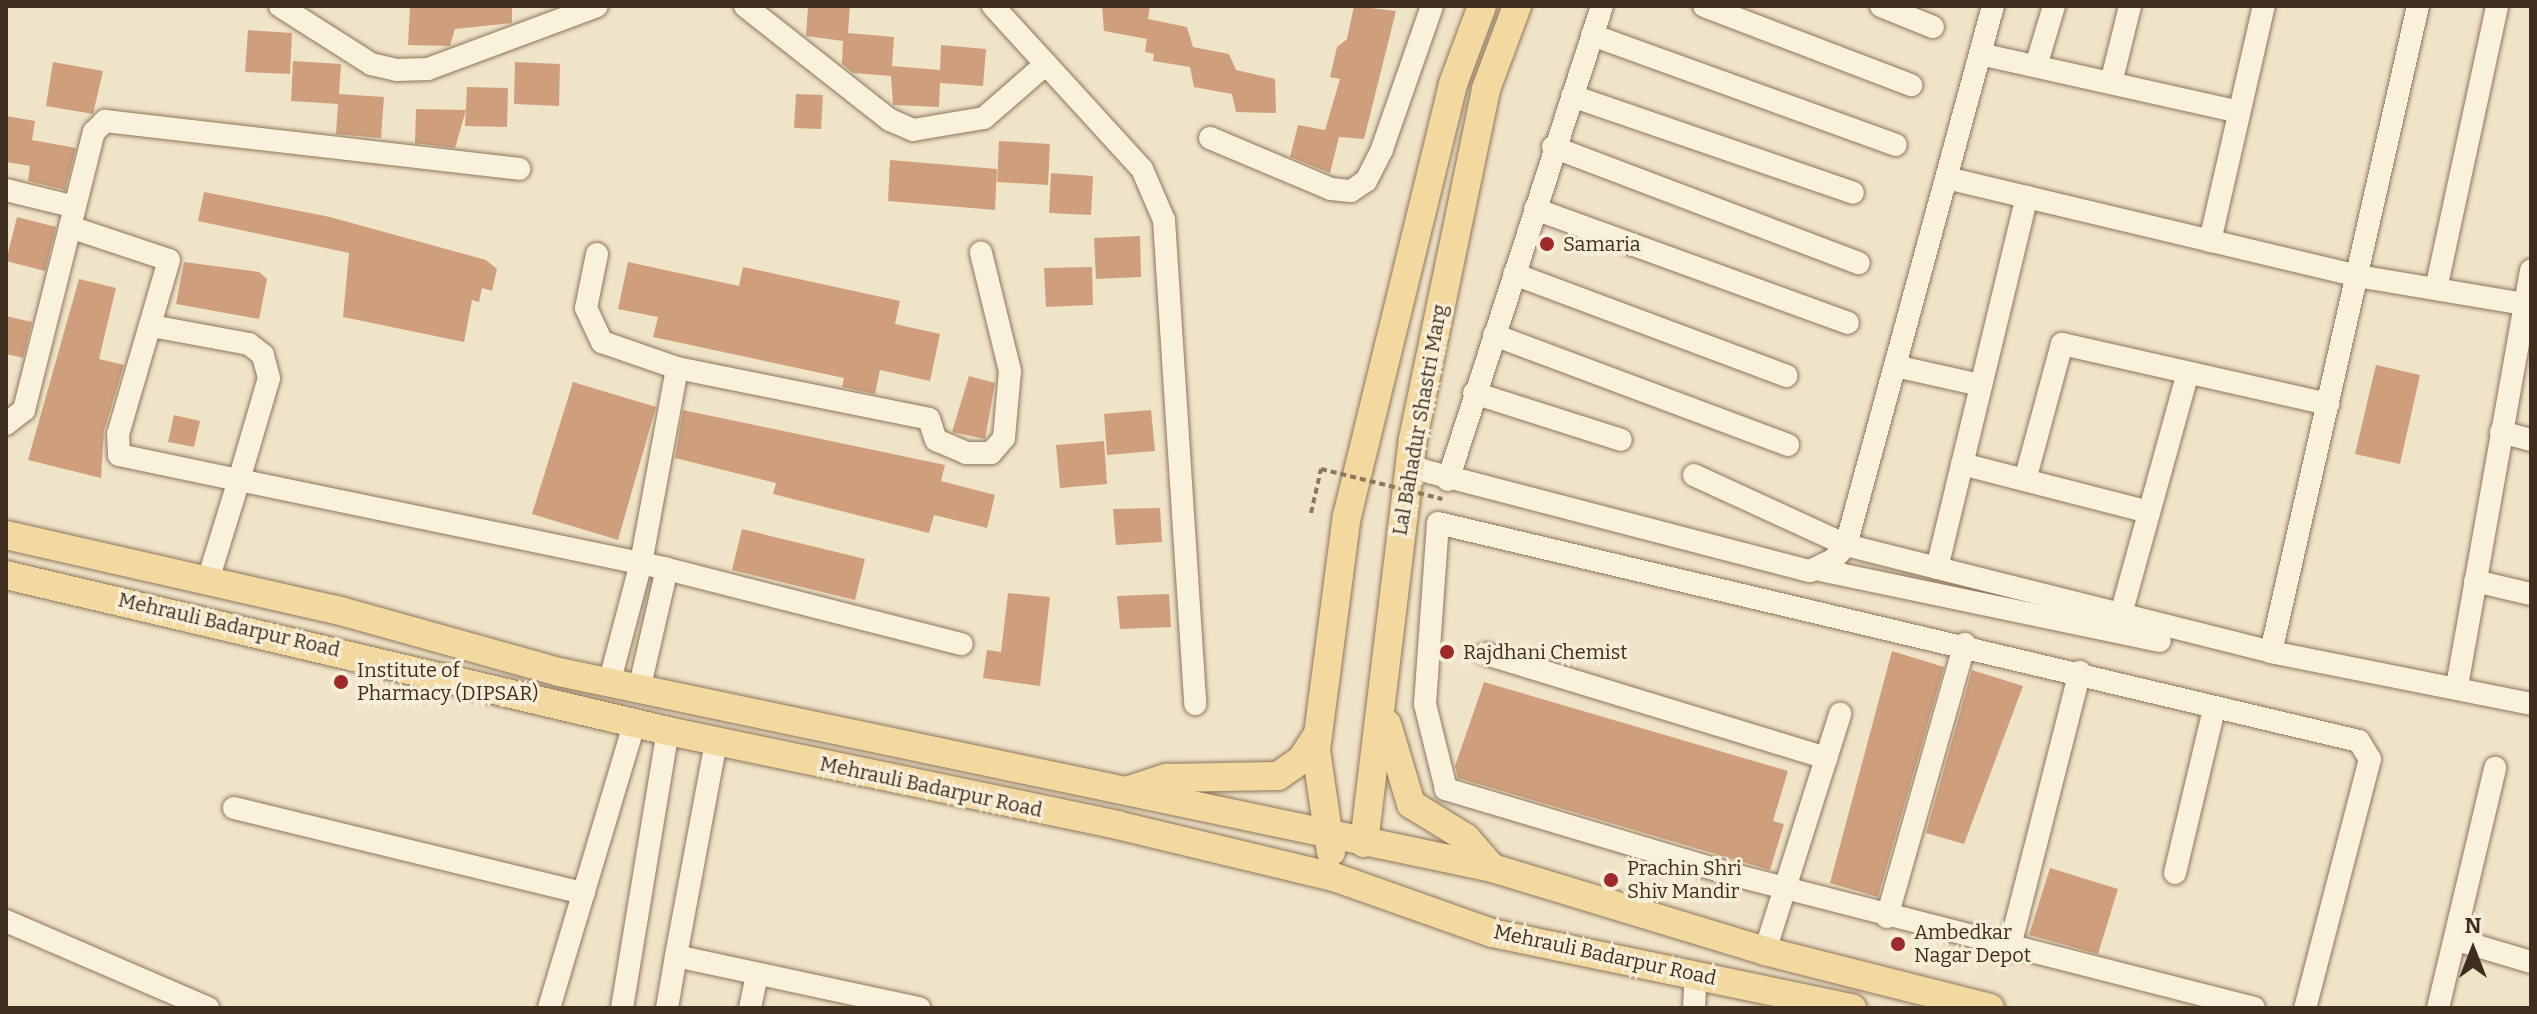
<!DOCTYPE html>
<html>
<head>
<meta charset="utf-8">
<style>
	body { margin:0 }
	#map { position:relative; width:2537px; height:1014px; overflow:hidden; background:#f0e4c8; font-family:Bitter,serif }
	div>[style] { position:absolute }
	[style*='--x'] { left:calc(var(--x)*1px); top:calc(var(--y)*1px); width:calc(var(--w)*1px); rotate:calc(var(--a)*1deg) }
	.building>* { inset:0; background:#cf9f7d }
	.path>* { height:4px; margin-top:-2px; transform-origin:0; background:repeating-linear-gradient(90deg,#8d765c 0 6px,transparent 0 10px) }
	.roads { filter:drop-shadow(0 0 2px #8d765c) drop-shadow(0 0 2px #8d765c) }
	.minor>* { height:22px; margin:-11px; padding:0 11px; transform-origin:11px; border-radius:11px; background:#faf1dc }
	.major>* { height:28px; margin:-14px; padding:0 14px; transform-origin:14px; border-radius:14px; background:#f3d9a0 }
	.path-bridge>* { height:4px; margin-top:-2px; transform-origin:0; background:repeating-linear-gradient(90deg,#8d765c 0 6px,transparent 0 10px) }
	.dots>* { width:22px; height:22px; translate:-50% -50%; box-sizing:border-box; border:4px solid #f7eed8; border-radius:50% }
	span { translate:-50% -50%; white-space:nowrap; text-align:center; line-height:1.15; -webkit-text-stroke:6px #f7eed8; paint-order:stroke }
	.poi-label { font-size:20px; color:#3d2e20 }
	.left { translate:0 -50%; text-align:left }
	.street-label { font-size:20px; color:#3d2e20 }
	.frame { position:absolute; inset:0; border:8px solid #3d2e20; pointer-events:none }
	.north { position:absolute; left:2433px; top:910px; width:80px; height:80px; -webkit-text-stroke:6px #f7eed8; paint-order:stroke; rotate:0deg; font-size:22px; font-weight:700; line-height:32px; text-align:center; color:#3d2e20 }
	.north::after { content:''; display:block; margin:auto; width:28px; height:36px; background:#3d2e20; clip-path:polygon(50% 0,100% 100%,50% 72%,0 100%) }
</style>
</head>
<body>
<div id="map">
	<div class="building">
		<i style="clip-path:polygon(410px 6px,512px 6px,512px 23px,455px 29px,450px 46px,408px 45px)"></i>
		<i style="clip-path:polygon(808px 6px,850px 6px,848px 33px,894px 37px,892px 66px,940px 70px,941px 45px,986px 49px,983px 86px,940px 83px,939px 107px,893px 105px,891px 76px,853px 73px,842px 64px,843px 41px,806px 36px)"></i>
		<i style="clip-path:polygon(1102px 6px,1150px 6px,1148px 19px,1187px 27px,1193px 47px,1229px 54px,1236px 70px,1275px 79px,1276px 113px,1236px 112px,1232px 94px,1194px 87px,1190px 67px,1153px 61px,1154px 54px,1145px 52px,1147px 39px,1104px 31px)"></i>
		<i style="clip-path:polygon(1354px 6px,1396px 11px,1364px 139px,1339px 137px,1330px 173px,1290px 157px,1298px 125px,1325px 130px,1340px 79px,1330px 77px,1337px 47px,1347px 39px)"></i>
		<i style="clip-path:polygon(248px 30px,292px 33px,290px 74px,245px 72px)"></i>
		<i style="clip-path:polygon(293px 61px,341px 64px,339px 94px,384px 97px,381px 138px,336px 134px,338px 104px,291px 101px)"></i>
		<i style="clip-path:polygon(53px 62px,103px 71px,93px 114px,46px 106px)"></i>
		<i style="clip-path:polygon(515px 62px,560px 64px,559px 106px,514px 104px)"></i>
		<i style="clip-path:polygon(467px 87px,508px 88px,507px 127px,465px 126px)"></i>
		<i style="clip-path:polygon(796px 94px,823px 95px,821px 129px,794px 128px)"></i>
		<i style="clip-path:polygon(416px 109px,466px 110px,455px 148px,415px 143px)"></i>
		<i style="clip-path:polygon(6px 116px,35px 121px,32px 140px,76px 148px,65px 190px,28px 181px,30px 166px,6px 162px)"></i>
		<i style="clip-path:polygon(999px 141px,1050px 144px,1048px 185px,997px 182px)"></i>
		<i style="clip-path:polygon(890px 160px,997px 169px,995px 210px,888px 201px)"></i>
		<i style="clip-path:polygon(1051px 173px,1093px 176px,1091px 215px,1049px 213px)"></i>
		<i style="clip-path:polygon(204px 192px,330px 217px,486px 260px,497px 269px,492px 291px,482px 288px,479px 302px,472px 300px,464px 342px,343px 317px,349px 253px,198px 221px)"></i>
		<i style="clip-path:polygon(17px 217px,56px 227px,45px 271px,6px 261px)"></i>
		<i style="clip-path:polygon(1140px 236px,1141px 277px,1096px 279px,1094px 238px)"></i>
		<i style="clip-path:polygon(184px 262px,259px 272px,267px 279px,259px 319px,176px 304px)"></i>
		<i style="clip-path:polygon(628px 262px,739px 286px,743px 267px,900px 301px,895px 324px,940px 334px,930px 381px,880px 370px,875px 394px,842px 387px,844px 378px,653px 337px,658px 317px,618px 309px)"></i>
		<i style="clip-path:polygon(1092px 267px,1093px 305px,1046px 307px,1044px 268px)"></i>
		<i style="clip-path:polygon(79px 279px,116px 288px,99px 359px,124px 365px,104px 431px,101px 478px,28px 460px)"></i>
		<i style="clip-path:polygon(6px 316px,32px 322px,23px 358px,6px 354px)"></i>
		<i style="clip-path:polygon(2376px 365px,2420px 375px,2400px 464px,2355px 454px)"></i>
		<i style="clip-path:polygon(969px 376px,995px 383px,985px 439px,952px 432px)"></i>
		<i style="clip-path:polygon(573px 382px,656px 407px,618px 540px,532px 514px)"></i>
		<i style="clip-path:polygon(683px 410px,945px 465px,941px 481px,995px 495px,987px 528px,934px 515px,929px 533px,773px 494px,776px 483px,675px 458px)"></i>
		<i style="clip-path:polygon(1151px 410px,1155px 451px,1107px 455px,1104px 414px)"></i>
		<i style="clip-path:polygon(174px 415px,200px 421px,194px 447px,168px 442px)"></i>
		<i style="clip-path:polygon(1104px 441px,1107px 484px,1060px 488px,1056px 445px)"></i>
		<i style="clip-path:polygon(1160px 508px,1162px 542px,1116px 545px,1113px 509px)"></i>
		<i style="clip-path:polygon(742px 529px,865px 559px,855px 600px,732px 570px)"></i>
		<i style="clip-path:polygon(1008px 593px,1050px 597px,1040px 686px,983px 678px,987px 650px,1001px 652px)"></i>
		<i style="clip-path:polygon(1169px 594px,1171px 627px,1120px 629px,1117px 596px)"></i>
		<i style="clip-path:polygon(1892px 651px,1944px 667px,1878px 897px,1830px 883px)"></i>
		<i style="clip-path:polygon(1972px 670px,2023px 686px,1964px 844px,1926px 833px)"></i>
		<i style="clip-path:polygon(1484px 682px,1788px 771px,1773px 821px,1784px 824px,1770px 870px,1458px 778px,1455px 766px)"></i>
		<i style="clip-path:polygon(2050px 868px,2118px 889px,2098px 954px,2029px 935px)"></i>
	</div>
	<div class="path">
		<i style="--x:1311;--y:513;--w:45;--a:-77.2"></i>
	</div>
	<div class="roads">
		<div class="minor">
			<i style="--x:280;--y:6;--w:108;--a:32.5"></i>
			<i style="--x:371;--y:64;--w:26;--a:13"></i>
			<i style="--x:396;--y:70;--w:32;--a:-2"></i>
			<i style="--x:428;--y:69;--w:180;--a:-20.4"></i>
			<i style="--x:745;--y:6;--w:184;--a:38.2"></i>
			<i style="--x:890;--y:120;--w:25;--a:23"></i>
			<i style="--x:913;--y:130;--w:72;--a:-9.6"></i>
			<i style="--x:984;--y:118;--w:82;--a:-41.1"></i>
			<i style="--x:1046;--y:64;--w:142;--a:47.6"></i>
			<i style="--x:1142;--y:169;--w:56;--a:66.7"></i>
			<i style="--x:1164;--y:220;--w:485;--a:86.3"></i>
			<i style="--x:993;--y:6;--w:79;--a:47.6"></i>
			<i style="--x:1704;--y:6;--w:222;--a:20.9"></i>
			<i style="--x:1881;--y:6;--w:56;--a:22"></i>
			<i style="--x:1592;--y:35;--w:323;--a:19.9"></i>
			<i style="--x:1980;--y:54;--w:265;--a:12.6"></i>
			<i style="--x:2036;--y:66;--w:63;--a:-73.3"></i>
			<i style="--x:2111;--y:83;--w:79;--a:-76.1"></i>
			<i style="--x:1572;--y:96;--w:297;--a:19"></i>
			<i style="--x:1210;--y:138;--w:131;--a:22.9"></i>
			<i style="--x:1331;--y:189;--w:20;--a:6"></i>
			<i style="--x:1351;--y:191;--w:18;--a:-34"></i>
			<i style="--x:1366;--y:181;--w:36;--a:-63"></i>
			<i style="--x:1382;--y:149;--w:151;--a:-70.7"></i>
			<i style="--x:1553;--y:147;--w:327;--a:20.8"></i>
			<i style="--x:1947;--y:178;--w:422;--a:13.4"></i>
			<i style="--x:2357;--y:276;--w:176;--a:9.5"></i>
			<i style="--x:6;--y:190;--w:71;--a:13.8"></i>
			<i style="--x:1535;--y:209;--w:333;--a:20"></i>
			<i style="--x:70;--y:227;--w:104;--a:18.4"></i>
			<i style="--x:169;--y:260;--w:181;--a:106.3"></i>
			<i style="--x:118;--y:434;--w:21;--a:87"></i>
			<i style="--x:119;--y:455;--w:123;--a:11.8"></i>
			<i style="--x:239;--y:480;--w:106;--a:-73.6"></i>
			<i style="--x:269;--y:378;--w:24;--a:-105"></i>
			<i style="--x:263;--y:355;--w:18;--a:-142"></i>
			<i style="--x:249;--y:344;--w:99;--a:-169.5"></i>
			<i style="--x:2210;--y:241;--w:241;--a:-77.1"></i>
			<i style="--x:597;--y:254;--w:55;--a:101.5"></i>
			<i style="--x:586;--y:308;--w:38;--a:65"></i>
			<i style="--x:602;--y:342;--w:79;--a:19.1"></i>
			<i style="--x:677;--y:368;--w:257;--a:11.4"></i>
			<i style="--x:929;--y:419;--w:22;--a:72"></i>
			<i style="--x:936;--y:440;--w:33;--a:23"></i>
			<i style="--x:966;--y:453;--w:25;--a:0"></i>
			<i style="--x:991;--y:453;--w:20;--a:-49"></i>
			<i style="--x:1004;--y:438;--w:67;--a:-84.9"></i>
			<i style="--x:1010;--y:371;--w:122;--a:-103.8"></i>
			<i style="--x:1514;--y:274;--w:291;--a:20.5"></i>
			<i style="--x:2436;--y:289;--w:289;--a:-77.8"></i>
			<i style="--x:1494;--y:335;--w:314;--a:20.5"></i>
			<i style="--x:1895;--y:366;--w:88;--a:12.5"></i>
			<i style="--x:1474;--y:393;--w:154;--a:17.7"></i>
			<i style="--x:6;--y:424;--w:23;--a:-38"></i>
			<i style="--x:24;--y:410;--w:287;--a:-75.9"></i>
			<i style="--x:94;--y:132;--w:16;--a:-45"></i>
			<i style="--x:105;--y:121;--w:417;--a:6.6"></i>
			<i style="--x:2501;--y:432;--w:31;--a:15"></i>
			<i style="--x:1962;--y:464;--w:193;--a:14.4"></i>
			<i style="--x:1410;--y:467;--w:413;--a:14.6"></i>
			<i style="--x:1810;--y:571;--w:25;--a:-26"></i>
			<i style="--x:1833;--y:560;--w:20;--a:-49"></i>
			<i style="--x:1846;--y:545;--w:559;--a:-74.74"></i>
			<i style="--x:1694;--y:475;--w:167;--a:24.7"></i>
			<i style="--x:1846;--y:545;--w:438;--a:14.1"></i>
			<i style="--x:2271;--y:652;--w:265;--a:11.3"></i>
			<i style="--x:1448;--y:480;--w:498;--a:-72"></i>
			<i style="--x:2025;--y:480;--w:141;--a:-74.8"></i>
			<i style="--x:2062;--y:344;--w:273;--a:12.7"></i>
			<i style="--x:1937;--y:568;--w:382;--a:-76.4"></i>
			<i style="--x:1820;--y:570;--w:347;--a:11.8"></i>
			<i style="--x:208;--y:580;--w:105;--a:-72.8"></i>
			<i style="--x:239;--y:480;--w:437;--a:11.7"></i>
			<i style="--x:667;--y:569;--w:304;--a:14.3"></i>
			<i style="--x:2475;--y:581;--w:57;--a:13.1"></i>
			<i style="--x:2121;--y:614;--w:250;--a:-74.5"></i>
			<i style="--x:2271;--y:652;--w:663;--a:-77.18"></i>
			<i style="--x:1486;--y:654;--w:356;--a:17"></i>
			<i style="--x:609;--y:684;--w:125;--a:-75.2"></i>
			<i style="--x:641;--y:563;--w:198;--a:-79.5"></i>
			<i style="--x:2457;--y:686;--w:422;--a:-79.9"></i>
			<i style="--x:639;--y:690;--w:124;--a:-77"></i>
			<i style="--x:716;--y:742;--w:218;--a:100.6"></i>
			<i style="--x:676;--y:956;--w:249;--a:12.1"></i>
			<i style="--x:234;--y:808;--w:360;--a:13.7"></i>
			<i style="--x:2175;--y:873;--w:169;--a:-76.6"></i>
			<i style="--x:1887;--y:917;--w:284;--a:-74.1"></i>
			<i style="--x:6;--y:921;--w:220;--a:23.3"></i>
			<i style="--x:2457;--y:940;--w:77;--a:16.6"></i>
			<i style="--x:2009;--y:950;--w:287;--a:-75.7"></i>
			<i style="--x:1765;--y:951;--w:249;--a:-72.4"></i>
			<i style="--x:549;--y:1008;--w:299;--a:-73.3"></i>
			<i style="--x:622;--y:1008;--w:281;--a:-80.6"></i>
			<i style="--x:667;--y:1008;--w:53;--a:-80.2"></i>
			<i style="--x:750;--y:1008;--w:34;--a:-78"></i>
			<i style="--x:1694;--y:1008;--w:35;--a:-87"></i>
			<i style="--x:2254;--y:1008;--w:537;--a:-165.65"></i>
			<i style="--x:1734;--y:875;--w:301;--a:-163.4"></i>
			<i style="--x:1446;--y:789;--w:88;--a:-103.9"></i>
			<i style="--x:1425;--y:704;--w:181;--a:-85.9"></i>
			<i style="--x:1438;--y:523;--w:946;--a:13.32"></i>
			<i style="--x:2359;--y:741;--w:21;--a:59"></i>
			<i style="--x:2370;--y:759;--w:257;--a:104.6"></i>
			<i style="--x:2438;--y:1008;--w:247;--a:-76.6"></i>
		</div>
		<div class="major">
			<i style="--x:6;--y:535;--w:339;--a:12.8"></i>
			<i style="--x:337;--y:610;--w:230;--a:15.6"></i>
			<i style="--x:559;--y:672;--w:953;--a:11.86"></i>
			<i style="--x:1492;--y:868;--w:285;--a:16.9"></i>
			<i style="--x:1765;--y:951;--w:232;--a:14.2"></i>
			<i style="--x:6;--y:575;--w:680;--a:13.26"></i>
			<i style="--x:668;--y:731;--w:459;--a:11.8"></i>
			<i style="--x:1117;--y:825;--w:223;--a:13.5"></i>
			<i style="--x:1334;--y:877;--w:168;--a:19.5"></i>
			<i style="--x:1492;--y:933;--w:368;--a:11.8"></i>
			<i style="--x:1387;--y:724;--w:84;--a:73.3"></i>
			<i style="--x:1411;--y:804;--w:65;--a:31.7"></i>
			<i style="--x:1466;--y:838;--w:40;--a:49"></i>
			<i style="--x:1129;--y:790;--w:40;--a:-18"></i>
			<i style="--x:1167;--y:778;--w:111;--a:-1"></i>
			<i style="--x:1278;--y:776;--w:28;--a:-35"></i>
			<i style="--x:1301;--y:760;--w:31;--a:-57"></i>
			<i style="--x:1364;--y:843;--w:407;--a:-83.1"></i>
			<i style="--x:1413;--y:439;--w:358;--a:-78.2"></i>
			<i style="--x:1486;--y:89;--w:89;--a:-69.5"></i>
			<i style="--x:1331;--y:852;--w:103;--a:-98.4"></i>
			<i style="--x:1316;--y:750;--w:236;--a:-82.5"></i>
			<i style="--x:1347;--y:516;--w:445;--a:-76.2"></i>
			<i style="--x:1453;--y:84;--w:83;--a:-69.6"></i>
		</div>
	</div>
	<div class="path-bridge">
		<i style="--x:1321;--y:469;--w:125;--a:13.9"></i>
	</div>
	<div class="dots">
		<i style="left:1547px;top:244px;background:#9e2a2b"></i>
		<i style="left:1447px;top:652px;background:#9e2a2b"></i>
		<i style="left:341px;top:682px;background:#9e2a2b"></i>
		<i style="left:1611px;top:880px;background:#9e2a2b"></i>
		<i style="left:1898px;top:944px;background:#9e2a2b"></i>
	</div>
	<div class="poi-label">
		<span class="left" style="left:1563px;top:244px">Samaria</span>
		<span class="left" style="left:1463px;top:652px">Rajdhani Chemist</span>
		<span class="left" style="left:357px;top:682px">Institute of<br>Pharmacy (DIPSAR)</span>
		<span class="left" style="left:1627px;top:880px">Prachin Shri<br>Shiv Mandir</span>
		<span class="left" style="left:1914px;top:944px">Ambedkar<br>Nagar Depot</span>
	</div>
	<div class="street-label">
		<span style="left:1420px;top:420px;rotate:-80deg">Lal Bahadur Shastri Marg</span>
		<span style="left:229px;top:625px;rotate:13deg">Mehrauli Badarpur Road</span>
		<span style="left:931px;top:787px;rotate:12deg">Mehrauli Badarpur Road</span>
		<span style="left:1605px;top:955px;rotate:12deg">Mehrauli Badarpur Road</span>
	</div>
	<div class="frame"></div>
	<div class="north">N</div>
</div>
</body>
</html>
